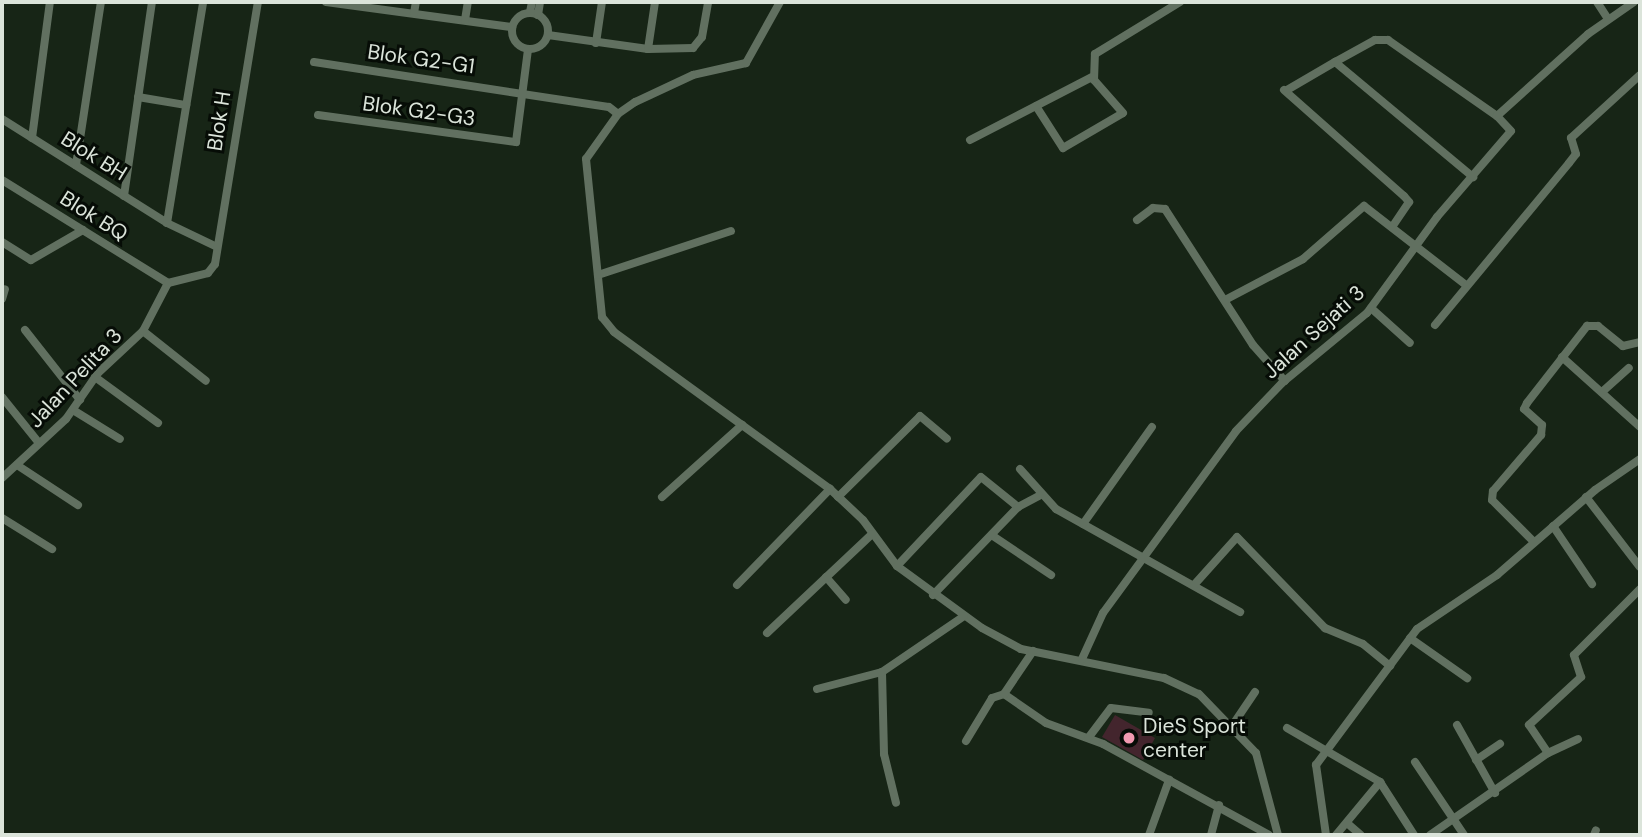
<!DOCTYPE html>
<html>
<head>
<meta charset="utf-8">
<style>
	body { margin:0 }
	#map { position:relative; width:1642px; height:837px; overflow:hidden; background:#172516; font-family:"DM Sans",sans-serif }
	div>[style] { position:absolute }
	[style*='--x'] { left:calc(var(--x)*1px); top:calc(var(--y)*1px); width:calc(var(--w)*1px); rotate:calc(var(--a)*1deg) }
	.green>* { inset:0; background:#43252d }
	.street>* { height:8px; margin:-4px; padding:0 4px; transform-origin:4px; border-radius:4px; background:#617060 }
	.street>.ring { margin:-4px; padding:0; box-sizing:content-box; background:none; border:8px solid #617060; border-radius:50% }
	.dots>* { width:19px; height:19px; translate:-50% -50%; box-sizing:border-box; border:4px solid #060c06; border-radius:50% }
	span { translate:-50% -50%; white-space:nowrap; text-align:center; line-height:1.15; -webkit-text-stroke:6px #060c06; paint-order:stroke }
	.street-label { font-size:21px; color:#dbe4da }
	.poi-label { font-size:21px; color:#dbe4da }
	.left { translate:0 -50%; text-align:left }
	.frame { position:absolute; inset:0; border:4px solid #dbe4da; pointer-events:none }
</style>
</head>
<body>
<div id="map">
	<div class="green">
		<i style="clip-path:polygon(1115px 715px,1155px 738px,1143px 760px,1102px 737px)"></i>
	</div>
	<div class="street">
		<i style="--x:326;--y:2;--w:188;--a:7.7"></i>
		<i style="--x:780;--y:2;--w:70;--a:119.1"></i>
		<i style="--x:746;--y:63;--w:54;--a:167.2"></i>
		<i style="--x:693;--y:75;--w:64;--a:155"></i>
		<i style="--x:635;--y:102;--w:21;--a:145"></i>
		<i style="--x:618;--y:114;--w:55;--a:125.4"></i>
		<i style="--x:586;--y:159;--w:159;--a:84.2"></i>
		<i style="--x:602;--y:317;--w:19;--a:51"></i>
		<i style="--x:614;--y:332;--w:267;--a:36"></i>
		<i style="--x:830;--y:489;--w:45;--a:43.2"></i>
		<i style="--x:863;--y:520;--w:57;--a:53.5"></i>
		<i style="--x:897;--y:566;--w:105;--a:36.1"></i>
		<i style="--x:982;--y:628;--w:44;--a:28.3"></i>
		<i style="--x:1021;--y:649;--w:146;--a:11.5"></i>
		<i style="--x:1164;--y:678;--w:38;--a:25"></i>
		<i style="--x:1199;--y:694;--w:82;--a:46"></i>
		<i style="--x:1256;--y:753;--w:85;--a:75"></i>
		<i style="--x:1597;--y:2;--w:20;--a:57"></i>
		<i style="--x:530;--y:12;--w:10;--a:-79"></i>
		<i class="ring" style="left:512px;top:13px;width:28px;height:28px"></i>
		<i style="--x:414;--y:13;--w:11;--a:-80"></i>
		<i style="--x:538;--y:15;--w:13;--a:-81"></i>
		<i style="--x:465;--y:20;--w:18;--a:-81"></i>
		<i style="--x:548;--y:35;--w:101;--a:8"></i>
		<i style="--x:648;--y:49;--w:45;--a:-1.3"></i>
		<i style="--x:693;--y:48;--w:14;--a:-51"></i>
		<i style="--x:702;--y:37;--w:36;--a:-80"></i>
		<i style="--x:596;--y:43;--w:41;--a:-81.7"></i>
		<i style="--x:648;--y:49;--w:48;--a:-81.5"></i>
		<i style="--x:314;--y:62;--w:298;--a:8.7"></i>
		<i style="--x:609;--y:107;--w:11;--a:38"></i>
		<i style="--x:1335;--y:62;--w:46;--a:-28.8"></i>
		<i style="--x:1375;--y:40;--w:13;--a:0"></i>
		<i style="--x:1388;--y:40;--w:133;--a:34.9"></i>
		<i style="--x:1284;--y:90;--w:160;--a:41.5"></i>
		<i style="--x:1404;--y:196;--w:8;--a:50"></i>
		<i style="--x:1409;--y:202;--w:27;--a:124"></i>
		<i style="--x:1287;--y:90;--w:56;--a:-30.3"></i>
		<i style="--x:1335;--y:62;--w:180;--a:39.8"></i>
		<i style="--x:138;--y:97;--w:49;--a:9.5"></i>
		<i style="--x:1036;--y:106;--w:50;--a:57.3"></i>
		<i style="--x:1063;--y:148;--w:69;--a:-30.3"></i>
		<i style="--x:1123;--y:113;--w:44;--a:-131.3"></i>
		<i style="--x:1094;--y:80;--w:26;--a:-88"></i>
		<i style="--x:1095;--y:54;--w:100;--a:-31.5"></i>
		<i style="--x:318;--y:115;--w:200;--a:7.8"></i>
		<i style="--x:516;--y:142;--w:93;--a:-82.6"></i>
		<i style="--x:2;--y:119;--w:195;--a:32.2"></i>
		<i style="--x:167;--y:223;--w:55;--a:25.6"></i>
		<i style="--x:32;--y:138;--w:137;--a:-82.5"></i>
		<i style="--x:970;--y:140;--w:137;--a:-27.3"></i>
		<i style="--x:76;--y:165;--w:165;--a:-81.3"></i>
		<i style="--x:2;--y:180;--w:195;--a:31.8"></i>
		<i style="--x:124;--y:196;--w:196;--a:-81.8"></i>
		<i style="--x:1137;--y:220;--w:20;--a:-37"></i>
		<i style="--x:1153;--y:208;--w:12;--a:5"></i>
		<i style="--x:1165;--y:209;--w:162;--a:57.1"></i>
		<i style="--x:1253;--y:345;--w:48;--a:48.4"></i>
		<i style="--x:167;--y:223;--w:224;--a:-80.7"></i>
		<i style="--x:2;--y:242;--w:34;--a:32"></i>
		<i style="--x:31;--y:260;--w:60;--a:-30"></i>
		<i style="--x:598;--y:275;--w:140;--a:-18.3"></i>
		<i style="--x:168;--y:283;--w:41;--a:-14"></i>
		<i style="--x:208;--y:273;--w:11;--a:-52"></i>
		<i style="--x:215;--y:264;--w:266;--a:-80.7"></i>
		<i style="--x:2;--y:299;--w:10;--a:-73"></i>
		<i style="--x:1225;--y:300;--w:88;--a:-27.7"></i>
		<i style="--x:1303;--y:259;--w:81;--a:-41"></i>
		<i style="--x:1364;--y:206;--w:130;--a:37.8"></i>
		<i style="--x:1371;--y:308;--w:52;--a:41.9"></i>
		<i style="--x:1435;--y:325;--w:210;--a:-50.4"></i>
		<i style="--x:1569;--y:163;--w:11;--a:-52"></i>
		<i style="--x:1576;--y:154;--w:17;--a:-107"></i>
		<i style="--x:1571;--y:138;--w:93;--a:-42.4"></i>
		<i style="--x:25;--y:330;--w:89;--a:51.8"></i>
		<i style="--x:143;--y:331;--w:80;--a:38.4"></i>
		<i style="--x:1562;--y:357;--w:105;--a:41.9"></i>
		<i style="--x:95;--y:377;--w:78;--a:36.1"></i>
		<i style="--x:1602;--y:392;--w:36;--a:-42"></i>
		<i style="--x:2;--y:397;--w:59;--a:51.2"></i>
		<i style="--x:73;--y:410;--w:55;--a:31.7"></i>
		<i style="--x:17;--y:465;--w:73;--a:33.3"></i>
		<i style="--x:1020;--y:469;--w:54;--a:48"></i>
		<i style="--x:1056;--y:509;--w:211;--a:29.2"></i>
		<i style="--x:2;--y:478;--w:87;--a:-42.7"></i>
		<i style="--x:66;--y:419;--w:56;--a:-55.2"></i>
		<i style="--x:98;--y:373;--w:62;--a:-43"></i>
		<i style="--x:143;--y:331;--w:54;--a:-62.5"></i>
		<i style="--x:662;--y:497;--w:108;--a:-42"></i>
		<i style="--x:838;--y:497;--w:115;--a:-44.6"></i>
		<i style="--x:920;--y:416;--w:35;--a:40"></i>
		<i style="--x:1586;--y:497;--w:88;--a:52.4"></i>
		<i style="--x:2;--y:518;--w:59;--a:31.8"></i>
		<i style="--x:1083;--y:524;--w:119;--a:-54.6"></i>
		<i style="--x:1553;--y:526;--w:70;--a:56.1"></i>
		<i style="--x:993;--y:536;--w:70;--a:33.9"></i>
		<i style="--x:1534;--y:542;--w:59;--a:-135"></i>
		<i style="--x:1492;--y:500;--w:9;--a:-84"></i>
		<i style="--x:1493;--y:491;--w:74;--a:-49.4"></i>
		<i style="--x:1541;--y:435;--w:10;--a:-84"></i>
		<i style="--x:1542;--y:425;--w:24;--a:-138"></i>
		<i style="--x:1524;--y:409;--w:7;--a:-63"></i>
		<i style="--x:1527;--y:403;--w:98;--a:-52.1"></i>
		<i style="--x:1587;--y:326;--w:11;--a:0"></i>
		<i style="--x:1598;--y:326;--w:32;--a:39"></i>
		<i style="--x:1623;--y:346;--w:17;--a:-13"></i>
		<i style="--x:897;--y:566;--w:122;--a:-46.7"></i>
		<i style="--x:981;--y:477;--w:48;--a:39"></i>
		<i style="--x:826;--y:577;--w:30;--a:49"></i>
		<i style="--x:737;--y:585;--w:134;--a:-45.9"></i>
		<i style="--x:1194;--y:585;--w:64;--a:-48.1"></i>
		<i style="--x:1237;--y:537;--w:127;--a:46"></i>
		<i style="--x:1325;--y:628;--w:41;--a:22.8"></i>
		<i style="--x:1363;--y:644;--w:35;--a:39"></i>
		<i style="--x:933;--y:595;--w:122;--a:-46"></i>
		<i style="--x:1018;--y:507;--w:24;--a:-28"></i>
		<i style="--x:767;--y:633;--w:144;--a:-43.3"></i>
		<i style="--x:1410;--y:638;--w:70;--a:35.1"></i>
		<i style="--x:1082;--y:659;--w:51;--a:-65.5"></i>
		<i style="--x:1103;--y:613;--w:225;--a:-53.8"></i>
		<i style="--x:1236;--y:431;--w:66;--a:-46.2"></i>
		<i style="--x:1282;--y:383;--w:110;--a:-39.5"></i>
		<i style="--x:1367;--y:313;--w:119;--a:-53.9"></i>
		<i style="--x:1437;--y:217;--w:113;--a:-49.3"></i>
		<i style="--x:1511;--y:131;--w:21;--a:-133"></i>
		<i style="--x:1497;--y:116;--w:122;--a:-42"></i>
		<i style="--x:1588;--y:34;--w:56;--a:-34.8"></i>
		<i style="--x:882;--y:672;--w:82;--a:88.6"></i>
		<i style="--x:884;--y:754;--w:50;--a:76.2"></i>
		<i style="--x:817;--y:689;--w:67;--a:-14.7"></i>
		<i style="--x:882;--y:672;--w:99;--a:-34.3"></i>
		<i style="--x:1004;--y:694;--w:51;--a:34.6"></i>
		<i style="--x:1046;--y:723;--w:61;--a:20.2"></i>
		<i style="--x:1103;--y:744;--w:189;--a:28.7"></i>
		<i style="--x:1457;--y:725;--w:78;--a:60.8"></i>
		<i style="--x:1232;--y:726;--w:41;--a:-55.9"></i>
		<i style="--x:1287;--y:728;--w:108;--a:30.1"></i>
		<i style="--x:1380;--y:782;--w:63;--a:57.3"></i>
		<i style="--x:1089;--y:737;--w:36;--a:-53"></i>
		<i style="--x:1111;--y:708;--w:38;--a:7"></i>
		<i style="--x:966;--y:741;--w:50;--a:-58.8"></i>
		<i style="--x:992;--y:698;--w:13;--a:-18"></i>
		<i style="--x:1004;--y:694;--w:52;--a:-56"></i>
		<i style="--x:1548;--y:753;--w:34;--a:-124"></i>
		<i style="--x:1529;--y:725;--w:71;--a:-42.7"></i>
		<i style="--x:1581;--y:677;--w:23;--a:-108"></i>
		<i style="--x:1574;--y:655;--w:93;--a:-45"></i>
		<i style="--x:1476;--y:760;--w:29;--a:-34"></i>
		<i style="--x:1415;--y:762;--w:88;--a:56.1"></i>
		<i style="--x:1347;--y:823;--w:18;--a:41"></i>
		<i style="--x:1149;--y:835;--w:59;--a:-70"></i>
		<i style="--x:1211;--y:835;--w:31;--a:-75"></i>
		<i style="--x:1326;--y:835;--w:71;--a:-98.1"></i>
		<i style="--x:1316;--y:765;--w:169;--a:-53.4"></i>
		<i style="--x:1417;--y:629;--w:97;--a:-34"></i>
		<i style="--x:1497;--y:575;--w:130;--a:-40.9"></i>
		<i style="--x:1595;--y:490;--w:55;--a:-34.6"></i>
		<i style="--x:1336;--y:835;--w:69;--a:-50.3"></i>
		<i style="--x:1430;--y:835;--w:144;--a:-34.8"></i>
		<i style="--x:1548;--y:753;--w:33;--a:-25"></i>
		<i style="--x:1594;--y:835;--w:5;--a:-68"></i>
	</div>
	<div class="dots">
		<i style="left:1129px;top:738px;background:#f19ab1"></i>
	</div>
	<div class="street-label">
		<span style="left:421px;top:59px;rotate:8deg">Blok G2-G1</span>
		<span style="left:419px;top:111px;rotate:8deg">Blok G2-G3</span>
		<span style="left:219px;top:121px;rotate:-81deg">Blok H</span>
		<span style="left:94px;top:156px;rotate:32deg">Blok BH</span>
		<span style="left:94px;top:216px;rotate:32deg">Blok BQ</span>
		<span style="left:1314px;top:332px;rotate:-42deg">Jalan Sejati 3</span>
		<span style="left:75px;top:378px;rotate:-47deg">Jalan Pelita 3</span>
	</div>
	<div class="poi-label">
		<span class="left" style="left:1143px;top:738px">DieS Sport<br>center</span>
	</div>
	<div class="frame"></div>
</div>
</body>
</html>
